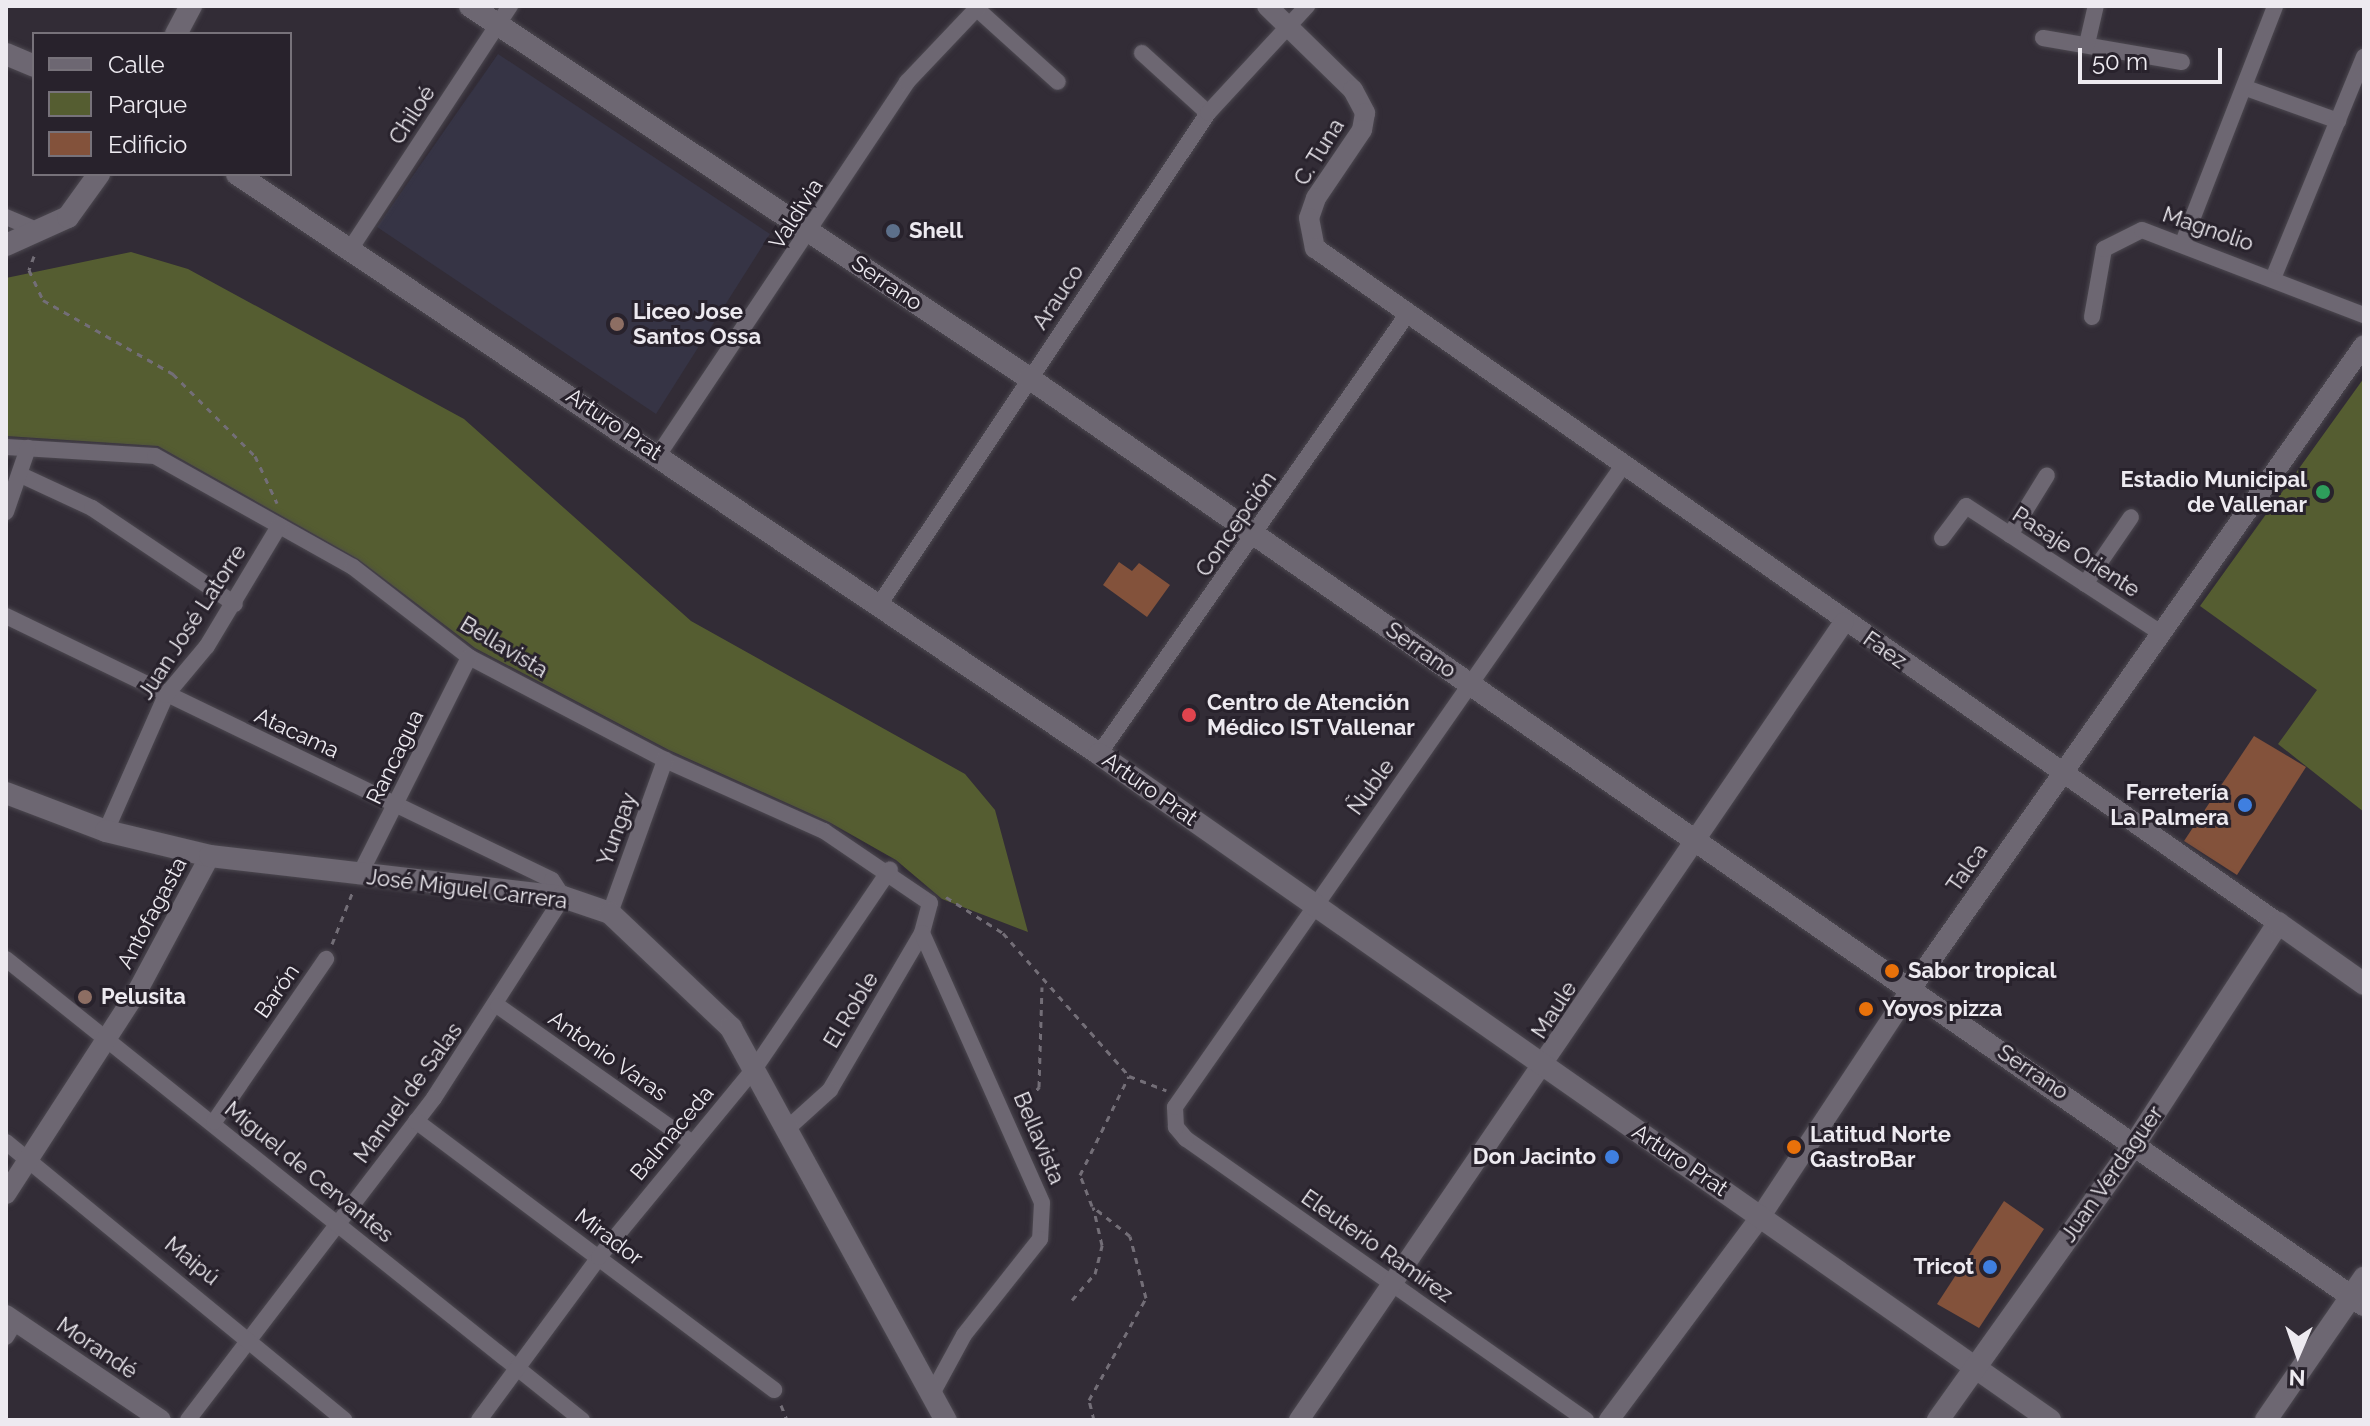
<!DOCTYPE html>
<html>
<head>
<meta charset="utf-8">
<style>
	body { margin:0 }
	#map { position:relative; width:2370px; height:1426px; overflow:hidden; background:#322c36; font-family:Raleway,sans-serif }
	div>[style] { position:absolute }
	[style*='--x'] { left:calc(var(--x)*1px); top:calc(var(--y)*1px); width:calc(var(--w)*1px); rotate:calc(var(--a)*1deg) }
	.education>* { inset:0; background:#363445 }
	.green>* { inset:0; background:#555d31 }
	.building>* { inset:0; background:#83523b }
	.path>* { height:3px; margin-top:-1.5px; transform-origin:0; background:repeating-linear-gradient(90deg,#736e77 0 6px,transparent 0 12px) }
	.roads { filter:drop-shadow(0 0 2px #4c4850) drop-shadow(0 0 2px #4c4850) }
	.minor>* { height:16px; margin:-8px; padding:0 8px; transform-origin:8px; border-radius:8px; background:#6d6772 }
	.tertiary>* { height:20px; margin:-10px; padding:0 10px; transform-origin:10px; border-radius:10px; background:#6d6772 }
	.secondary>* { height:22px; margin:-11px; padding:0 11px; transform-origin:11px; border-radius:11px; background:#6d6772 }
	.dots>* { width:22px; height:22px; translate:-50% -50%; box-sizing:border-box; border:4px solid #28222c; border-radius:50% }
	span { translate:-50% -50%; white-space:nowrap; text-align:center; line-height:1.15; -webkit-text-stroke:6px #28222c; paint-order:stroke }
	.street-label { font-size:22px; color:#edeaf0 }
	.poi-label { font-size:22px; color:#edeaf0; font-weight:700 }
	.left { translate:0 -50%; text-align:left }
	.right { translate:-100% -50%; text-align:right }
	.frame { position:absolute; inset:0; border:8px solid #edeaf0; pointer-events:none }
	.legend { position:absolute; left:32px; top:32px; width:260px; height:144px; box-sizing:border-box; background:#28222c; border:2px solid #77727a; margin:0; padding:10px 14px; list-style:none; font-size:24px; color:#edeaf0 }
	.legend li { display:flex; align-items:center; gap:16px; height:40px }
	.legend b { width:40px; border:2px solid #77727a }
	.north { position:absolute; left:2258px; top:1314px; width:80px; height:80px; -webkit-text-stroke:6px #28222c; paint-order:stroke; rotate:182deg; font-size:22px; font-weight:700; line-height:32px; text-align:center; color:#edeaf0 }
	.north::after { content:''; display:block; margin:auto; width:28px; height:36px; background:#edeaf0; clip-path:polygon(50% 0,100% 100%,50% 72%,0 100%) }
	.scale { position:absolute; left:2078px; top:48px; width:144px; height:36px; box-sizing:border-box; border:4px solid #edeaf0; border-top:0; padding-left:10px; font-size:24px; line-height:28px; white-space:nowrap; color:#edeaf0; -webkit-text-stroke:6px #28222c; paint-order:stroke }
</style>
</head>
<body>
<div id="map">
	<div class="education">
		<i style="clip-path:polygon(498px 54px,770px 234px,656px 414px,377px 227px)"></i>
	</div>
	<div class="green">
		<i style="clip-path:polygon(131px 252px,188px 269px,464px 419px,691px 621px,965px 774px,995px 810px,1028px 932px,942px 899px,896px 860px,829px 822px,669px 750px,475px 648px,358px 559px,158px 446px,6px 436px,6px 278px)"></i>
		<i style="clip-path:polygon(2364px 378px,2364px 812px,2278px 744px,2317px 690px,2200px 606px)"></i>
	</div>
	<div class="building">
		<i style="clip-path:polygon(1119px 562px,1132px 571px,1139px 563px,1170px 585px,1147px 617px,1103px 585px)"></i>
		<i style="clip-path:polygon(2254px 736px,2306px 767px,2237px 875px,2184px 841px)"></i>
		<i style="clip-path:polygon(2004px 1201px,2044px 1229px,1979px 1328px,1937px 1304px)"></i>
	</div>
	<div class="path">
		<i style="--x:34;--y:256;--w:15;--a:110"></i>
		<i style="--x:29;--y:270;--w:33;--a:65"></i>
		<i style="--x:43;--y:300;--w:150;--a:29.6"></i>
		<i style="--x:173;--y:374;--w:116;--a:45"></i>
		<i style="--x:255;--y:456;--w:52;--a:64.9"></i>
		<i style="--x:946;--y:897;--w:67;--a:32.3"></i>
		<i style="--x:1003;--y:933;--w:191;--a:48.6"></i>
		<i style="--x:1129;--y:1076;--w:40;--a:21"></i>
		<i style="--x:332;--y:944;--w:57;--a:-68.4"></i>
		<i style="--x:1020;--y:1107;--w:28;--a:-46"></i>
		<i style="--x:1039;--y:1087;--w:100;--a:-88.3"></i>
		<i style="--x:1072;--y:1300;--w:35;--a:-49"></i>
		<i style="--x:1095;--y:1274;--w:30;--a:-76"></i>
		<i style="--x:1102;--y:1245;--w:39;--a:-103"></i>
		<i style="--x:781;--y:1405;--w:16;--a:68"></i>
		<i style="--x:1094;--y:1420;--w:21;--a:-104"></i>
		<i style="--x:1089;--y:1400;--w:117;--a:-60.8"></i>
		<i style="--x:1146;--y:1298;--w:64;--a:-104.5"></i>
		<i style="--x:1130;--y:1236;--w:48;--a:-141.7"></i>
		<i style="--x:1092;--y:1206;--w:33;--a:-111"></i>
		<i style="--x:1080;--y:1175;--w:110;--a:-63.7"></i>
	</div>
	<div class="roads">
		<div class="minor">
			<i style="--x:976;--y:8;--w:110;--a:42.1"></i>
			<i style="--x:2043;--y:38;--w:141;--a:9.8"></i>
			<i style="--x:2087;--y:44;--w:39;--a:-77"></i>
			<i style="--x:1142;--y:53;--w:89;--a:42.3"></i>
			<i style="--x:2246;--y:88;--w:98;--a:19.7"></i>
			<i style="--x:6;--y:217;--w:38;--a:23"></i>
			<i style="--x:2184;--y:240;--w:251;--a:-68.7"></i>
			<i style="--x:351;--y:248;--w:290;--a:-56.7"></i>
			<i style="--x:2274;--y:276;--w:237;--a:-67.7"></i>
			<i style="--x:2092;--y:317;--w:69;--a:-80"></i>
			<i style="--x:2104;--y:249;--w:42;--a:-26.6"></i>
			<i style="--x:2142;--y:230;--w:238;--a:21"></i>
			<i style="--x:6;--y:447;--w:149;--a:3.5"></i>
			<i style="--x:155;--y:456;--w:227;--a:29.3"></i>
			<i style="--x:353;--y:567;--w:147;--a:37.8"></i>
			<i style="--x:469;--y:657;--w:221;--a:27.7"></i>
			<i style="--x:665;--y:760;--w:174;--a:24.1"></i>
			<i style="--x:824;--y:831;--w:128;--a:34.2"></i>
			<i style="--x:930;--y:903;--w:31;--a:105"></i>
			<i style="--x:922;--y:933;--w:182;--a:120.4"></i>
			<i style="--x:830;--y:1090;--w:55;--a:137.9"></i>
			<i style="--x:659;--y:454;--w:447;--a:-56.3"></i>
			<i style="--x:907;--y:82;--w:105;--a:-46.5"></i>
			<i style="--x:23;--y:476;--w:76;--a:24.9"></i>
			<i style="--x:92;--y:508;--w:172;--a:33.9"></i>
			<i style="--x:6;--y:512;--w:68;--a:-71"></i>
			<i style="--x:2010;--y:535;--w:70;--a:-58.3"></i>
			<i style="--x:1942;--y:538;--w:40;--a:-53"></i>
			<i style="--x:1966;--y:506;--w:234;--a:33.1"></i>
			<i style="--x:2085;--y:584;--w:81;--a:-55.5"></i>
			<i style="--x:879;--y:605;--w:592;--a:-56.23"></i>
			<i style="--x:1208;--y:113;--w:146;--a:-47.2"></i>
			<i style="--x:6;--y:616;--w:606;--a:25.8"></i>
			<i style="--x:552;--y:880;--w:20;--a:57"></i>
			<i style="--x:563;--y:897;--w:239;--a:122.7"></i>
			<i style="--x:434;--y:1098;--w:405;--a:127.4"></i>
			<i style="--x:1099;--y:754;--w:535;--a:-54.97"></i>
			<i style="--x:106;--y:831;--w:149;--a:-66.2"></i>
			<i style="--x:166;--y:695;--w:64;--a:-50.1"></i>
			<i style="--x:207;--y:646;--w:140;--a:-59"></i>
			<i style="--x:359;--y:876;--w:245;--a:-63.3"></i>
			<i style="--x:610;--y:913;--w:163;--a:-70.2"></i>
			<i style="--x:922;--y:933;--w:295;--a:66"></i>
			<i style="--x:1042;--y:1203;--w:36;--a:93"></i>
			<i style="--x:1040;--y:1239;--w:122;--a:128.4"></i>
			<i style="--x:964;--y:1335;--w:63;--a:118.6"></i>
			<i style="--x:6;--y:959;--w:738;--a:38.67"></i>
			<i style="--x:498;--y:1006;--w:237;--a:35.2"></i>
			<i style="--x:416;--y:1121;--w:448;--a:36.9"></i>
			<i style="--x:214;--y:1122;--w:198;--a:-55.5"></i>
			<i style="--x:6;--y:1142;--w:438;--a:39.4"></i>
			<i style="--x:6;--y:1337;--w:17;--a:-59"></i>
			<i style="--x:479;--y:1420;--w:202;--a:-53.6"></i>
			<i style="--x:599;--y:1257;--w:245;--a:-50.5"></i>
			<i style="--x:755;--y:1068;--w:240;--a:-55.8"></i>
			<i style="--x:1586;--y:1420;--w:489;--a:-144.9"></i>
			<i style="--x:1186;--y:1139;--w:16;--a:-130"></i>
			<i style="--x:1176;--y:1127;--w:20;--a:-93"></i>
			<i style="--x:1175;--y:1107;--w:781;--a:-55.07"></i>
		</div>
		<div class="tertiary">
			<i style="--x:1267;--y:6;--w:120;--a:44.3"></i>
			<i style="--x:1353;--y:90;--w:26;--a:62"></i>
			<i style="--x:1365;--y:113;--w:17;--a:100"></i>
			<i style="--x:1362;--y:130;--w:82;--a:124.1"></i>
			<i style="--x:1316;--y:198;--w:21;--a:109"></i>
			<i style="--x:1309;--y:218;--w:31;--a:79"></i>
			<i style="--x:1315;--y:248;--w:1176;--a:35.03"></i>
			<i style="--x:6;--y:1194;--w:243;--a:-57.1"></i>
			<i style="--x:138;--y:990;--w:152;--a:-61.8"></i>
			<i style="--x:6;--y:1315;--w:187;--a:34.1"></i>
			<i style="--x:1299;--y:1420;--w:966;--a:-55.67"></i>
			<i style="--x:1609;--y:1420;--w:254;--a:-53.3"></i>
			<i style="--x:1761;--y:1216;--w:272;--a:-56.5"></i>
			<i style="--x:1911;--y:989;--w:787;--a:-54.88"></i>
		</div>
		<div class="secondary">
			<i style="--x:470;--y:6;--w:671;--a:33.64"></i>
			<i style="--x:1029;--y:378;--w:1625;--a:34.78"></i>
			<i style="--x:176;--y:34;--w:32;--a:-62"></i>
			<i style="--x:6;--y:54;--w:30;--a:23"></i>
			<i style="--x:237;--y:174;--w:1039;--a:33.93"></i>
			<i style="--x:1099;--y:754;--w:1161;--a:35"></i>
			<i style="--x:6;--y:245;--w:68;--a:-24.3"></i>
			<i style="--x:68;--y:217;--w:53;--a:-54.2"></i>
			<i style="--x:6;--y:793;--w:107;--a:20.8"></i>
			<i style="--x:106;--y:831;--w:107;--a:13.5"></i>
			<i style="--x:210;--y:856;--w:355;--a:6.6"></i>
			<i style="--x:563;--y:897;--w:50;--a:18.8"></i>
			<i style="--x:610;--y:913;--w:167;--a:43.5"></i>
			<i style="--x:731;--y:1028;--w:447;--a:61.3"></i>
			<i style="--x:1938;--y:1420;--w:341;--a:-54.5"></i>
			<i style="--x:2136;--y:1142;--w:261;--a:-57"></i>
			<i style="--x:2278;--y:923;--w:105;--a:35.3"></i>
			<i style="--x:2266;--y:1420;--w:173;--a:-55.4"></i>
		</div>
	</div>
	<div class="dots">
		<i style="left:893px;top:231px;background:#5c6f8a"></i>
		<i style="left:617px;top:324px;background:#8d6e63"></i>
		<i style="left:2323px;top:492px;background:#2e9e5b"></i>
		<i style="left:1189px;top:715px;background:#e0444e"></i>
		<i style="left:2245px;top:805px;background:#3f7fe0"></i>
		<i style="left:1892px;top:971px;background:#e8710a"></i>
		<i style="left:85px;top:997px;background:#8d6e63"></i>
		<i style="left:1866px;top:1009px;background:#e8710a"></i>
		<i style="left:1794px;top:1147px;background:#e8710a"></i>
		<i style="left:1612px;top:1157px;background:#3f7fe0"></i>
		<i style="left:1990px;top:1267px;background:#3f7fe0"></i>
	</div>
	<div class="street-label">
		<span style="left:412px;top:115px;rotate:-57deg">Chiloé</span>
		<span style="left:1319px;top:152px;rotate:-58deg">C. Tuna</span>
		<span style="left:796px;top:214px;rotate:-57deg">Valdivia</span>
		<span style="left:2208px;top:229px;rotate:19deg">Magnolio</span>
		<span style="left:887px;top:283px;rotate:34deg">Serrano</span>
		<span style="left:1058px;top:297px;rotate:-56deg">Arauco</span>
		<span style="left:614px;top:424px;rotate:34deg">Arturo Prat</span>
		<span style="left:1236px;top:524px;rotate:-55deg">Concepción</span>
		<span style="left:2076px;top:552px;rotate:33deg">Pasaje Oriente</span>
		<span style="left:192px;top:622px;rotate:-57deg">Juan José Latorre</span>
		<span style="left:504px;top:647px;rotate:31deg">Bellavista</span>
		<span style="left:1421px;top:650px;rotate:35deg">Serrano</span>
		<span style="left:1885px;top:650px;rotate:35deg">Faez</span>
		<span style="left:297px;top:733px;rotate:25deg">Atacama</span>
		<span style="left:395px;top:757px;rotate:-64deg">Rancagua</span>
		<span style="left:1371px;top:787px;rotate:-54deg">Ñuble</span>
		<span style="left:1150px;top:789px;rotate:35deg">Arturo Prat</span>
		<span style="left:617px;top:829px;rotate:-70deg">Yungay</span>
		<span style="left:1967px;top:868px;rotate:-55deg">Talca</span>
		<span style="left:467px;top:889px;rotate:7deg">José Miguel Carrera</span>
		<span style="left:152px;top:913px;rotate:-62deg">Antofagasta</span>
		<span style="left:277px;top:991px;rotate:-55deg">Barón</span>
		<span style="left:851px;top:1010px;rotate:-59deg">El Roble</span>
		<span style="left:1554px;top:1010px;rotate:-57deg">Maule</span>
		<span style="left:608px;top:1056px;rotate:35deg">Antonio Varas</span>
		<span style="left:2033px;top:1072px;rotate:34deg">Serrano</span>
		<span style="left:408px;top:1093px;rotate:-54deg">Manuel de Salas</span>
		<span style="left:672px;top:1133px;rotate:-50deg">Balmaceda</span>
		<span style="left:1039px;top:1138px;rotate:67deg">Bellavista</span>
		<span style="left:1680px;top:1160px;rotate:34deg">Arturo Prat</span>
		<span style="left:309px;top:1172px;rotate:39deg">Miguel de Cervantes</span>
		<span style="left:2112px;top:1174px;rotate:-55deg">Juan Verdaguer</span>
		<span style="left:609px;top:1237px;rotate:37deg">Mirador</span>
		<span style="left:1377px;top:1246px;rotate:35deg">Eleuterio Ramírez</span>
		<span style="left:192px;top:1261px;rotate:39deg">Maipú</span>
		<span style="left:97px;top:1348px;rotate:34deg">Morandé</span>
	</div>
	<div class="poi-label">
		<span class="left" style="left:909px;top:231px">Shell</span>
		<span class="left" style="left:633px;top:324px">Liceo Jose<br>Santos Ossa</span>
		<span class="right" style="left:2307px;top:492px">Estadio Municipal<br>de Vallenar</span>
		<span class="left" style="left:1207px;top:715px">Centro de Atención<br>Médico IST Vallenar</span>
		<span class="right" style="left:2229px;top:805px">Ferretería<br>La Palmera</span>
		<span class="left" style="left:1908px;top:971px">Sabor tropical</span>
		<span class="left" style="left:101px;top:997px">Pelusita</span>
		<span class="left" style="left:1882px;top:1009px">Yoyos pizza</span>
		<span class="left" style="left:1810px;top:1147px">Latitud Norte<br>GastroBar</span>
		<span class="right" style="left:1596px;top:1157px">Don Jacinto</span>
		<span class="right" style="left:1974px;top:1267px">Tricot</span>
	</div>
	<div class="frame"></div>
	<ul class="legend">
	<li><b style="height:10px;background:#6d6772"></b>Calle</li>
	<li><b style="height:22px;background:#555d31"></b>Parque</li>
	<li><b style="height:22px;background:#83523b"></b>Edificio</li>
	</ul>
	<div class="north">N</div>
	<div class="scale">50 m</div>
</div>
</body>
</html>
